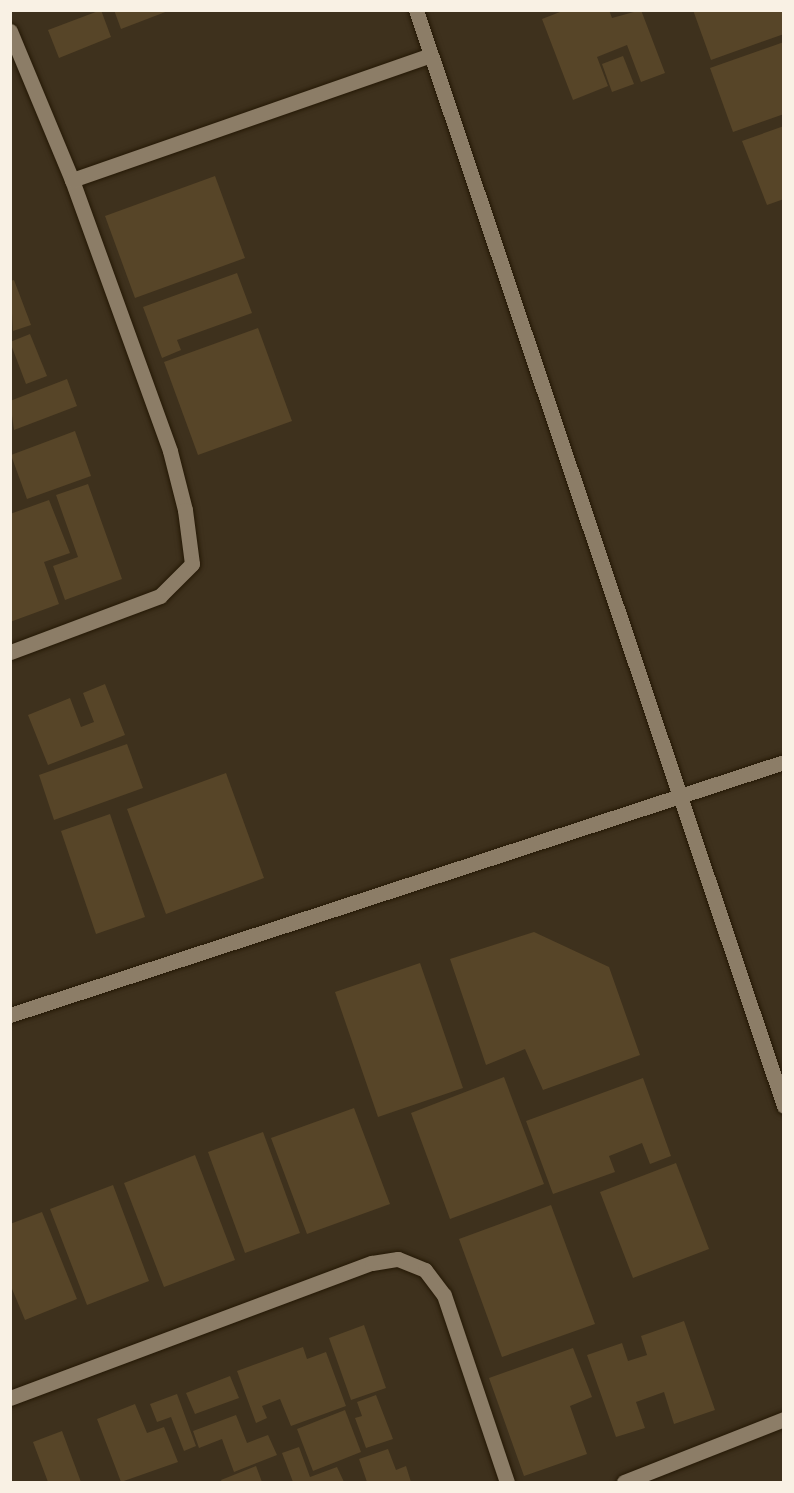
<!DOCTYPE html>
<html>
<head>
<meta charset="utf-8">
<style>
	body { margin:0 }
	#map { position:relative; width:794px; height:1493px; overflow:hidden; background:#3e311d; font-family:"Exo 2",sans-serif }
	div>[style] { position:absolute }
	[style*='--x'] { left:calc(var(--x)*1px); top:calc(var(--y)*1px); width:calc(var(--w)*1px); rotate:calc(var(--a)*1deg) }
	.building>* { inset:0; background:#574528 }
	.roads { filter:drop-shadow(0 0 2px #241805) drop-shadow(0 0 2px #241805) }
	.minor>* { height:15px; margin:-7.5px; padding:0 7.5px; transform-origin:7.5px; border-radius:7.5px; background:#8c7d67 }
	.secondary>* { height:15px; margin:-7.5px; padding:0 7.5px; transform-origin:7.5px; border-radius:7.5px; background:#8c7d67 }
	span { translate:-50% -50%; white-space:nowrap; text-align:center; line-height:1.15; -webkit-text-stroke:4.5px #332713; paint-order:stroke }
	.frame { position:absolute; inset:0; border:12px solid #f9f1e4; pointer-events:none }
</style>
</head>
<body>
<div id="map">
	<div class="building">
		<i style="clip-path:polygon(101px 10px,111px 37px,59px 58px,48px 30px)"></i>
		<i style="clip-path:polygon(114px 10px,168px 10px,168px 11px,121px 29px)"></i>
		<i style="clip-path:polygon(565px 10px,609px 10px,612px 18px,641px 10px,665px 73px,641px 82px,627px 45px,597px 57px,608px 86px,573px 100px,542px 19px)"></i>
		<i style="clip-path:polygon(693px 10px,784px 10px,784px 34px,711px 60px)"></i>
		<i style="clip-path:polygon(784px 42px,784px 114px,733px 132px,710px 68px)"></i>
		<i style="clip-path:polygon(623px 56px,634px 84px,612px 92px,602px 64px)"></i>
		<i style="clip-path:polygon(784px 126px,784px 199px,767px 205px,742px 141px)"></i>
		<i style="clip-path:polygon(215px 176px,245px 258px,135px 298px,105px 216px)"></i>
		<i style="clip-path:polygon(237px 273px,252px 313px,177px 340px,181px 350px,162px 358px,143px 307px)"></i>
		<i style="clip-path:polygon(14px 280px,31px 325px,13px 331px,10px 281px)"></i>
		<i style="clip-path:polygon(258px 328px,292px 421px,198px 455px,164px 362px)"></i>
		<i style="clip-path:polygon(30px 334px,47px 376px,26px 384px,10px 342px)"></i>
		<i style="clip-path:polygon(67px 379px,77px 406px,14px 430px,10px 401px)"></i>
		<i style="clip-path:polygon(75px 431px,91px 476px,27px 499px,11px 455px)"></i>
		<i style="clip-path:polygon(88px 484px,122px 579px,65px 600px,53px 566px,78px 557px,56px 495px)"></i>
		<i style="clip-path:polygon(49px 500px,70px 553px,44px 562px,59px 604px,10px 622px,10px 514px)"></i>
		<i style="clip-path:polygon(105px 684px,125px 735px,48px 765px,28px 715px,70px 698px,81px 727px,94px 722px,83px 693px)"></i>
		<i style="clip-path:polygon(127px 744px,143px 788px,54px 820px,39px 775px)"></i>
		<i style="clip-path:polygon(226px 773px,264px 878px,166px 914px,127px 809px)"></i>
		<i style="clip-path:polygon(110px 814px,145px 917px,96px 934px,61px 831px)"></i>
		<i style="clip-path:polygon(534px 932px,609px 967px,640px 1055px,543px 1090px,525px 1049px,486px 1065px,450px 959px)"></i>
		<i style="clip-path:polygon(420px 963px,463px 1088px,378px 1117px,335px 992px)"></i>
		<i style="clip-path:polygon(504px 1077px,544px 1184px,450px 1219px,411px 1113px)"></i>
		<i style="clip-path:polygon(643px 1078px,671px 1156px,650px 1164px,642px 1143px,609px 1156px,615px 1172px,553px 1194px,526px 1121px)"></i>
		<i style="clip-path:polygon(354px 1108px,390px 1204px,307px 1234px,271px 1138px)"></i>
		<i style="clip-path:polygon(263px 1132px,300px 1233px,245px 1253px,208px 1152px)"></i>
		<i style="clip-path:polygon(195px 1155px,235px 1260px,164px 1287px,124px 1183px)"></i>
		<i style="clip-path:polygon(676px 1163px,709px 1249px,633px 1278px,600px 1192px)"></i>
		<i style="clip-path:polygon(113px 1185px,149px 1281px,87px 1305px,50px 1209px)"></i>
		<i style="clip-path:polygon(551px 1205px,595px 1324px,502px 1357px,459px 1239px)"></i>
		<i style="clip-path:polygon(42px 1212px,77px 1299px,25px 1320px,10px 1284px,10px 1224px)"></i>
		<i style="clip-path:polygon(684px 1321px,715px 1410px,674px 1424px,664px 1392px,636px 1402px,645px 1428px,616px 1437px,587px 1355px,622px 1343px,628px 1361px,647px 1355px,641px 1336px)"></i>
		<i style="clip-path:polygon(364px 1325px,386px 1388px,351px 1400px,329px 1338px)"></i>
		<i style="clip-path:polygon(303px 1347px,307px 1359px,326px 1352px,346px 1406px,291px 1426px,280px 1399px,262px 1406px,267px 1418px,256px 1423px,237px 1371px)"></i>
		<i style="clip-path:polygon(573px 1348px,592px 1397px,570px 1406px,587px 1454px,524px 1476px,489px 1378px)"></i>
		<i style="clip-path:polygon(230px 1376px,239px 1398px,195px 1414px,186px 1393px)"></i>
		<i style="clip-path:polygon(177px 1394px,196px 1446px,184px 1451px,171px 1417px,157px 1422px,150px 1404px)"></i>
		<i style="clip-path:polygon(376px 1395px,393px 1439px,366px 1448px,355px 1418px,362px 1416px,357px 1402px)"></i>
		<i style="clip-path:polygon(135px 1404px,147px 1433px,164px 1427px,178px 1462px,121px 1482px,97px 1419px)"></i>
		<i style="clip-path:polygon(345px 1410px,361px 1452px,313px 1471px,297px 1429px)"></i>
		<i style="clip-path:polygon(236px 1415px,247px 1443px,268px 1435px,277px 1455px,234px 1472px,222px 1439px,199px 1448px,193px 1431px)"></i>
		<i style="clip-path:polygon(62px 1431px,81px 1482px,48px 1482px,33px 1442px)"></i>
		<i style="clip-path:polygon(299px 1447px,310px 1477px,337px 1467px,344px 1482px,293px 1482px,282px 1453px)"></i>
		<i style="clip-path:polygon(388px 1449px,396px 1470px,406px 1466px,411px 1482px,367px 1482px,359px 1459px)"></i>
		<i style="clip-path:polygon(256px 1466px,262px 1482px,222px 1482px,221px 1480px)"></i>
	</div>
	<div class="roads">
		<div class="minor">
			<i style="--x:10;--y:31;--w:161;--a:67.4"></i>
			<i style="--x:72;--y:180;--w:288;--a:70.1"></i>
			<i style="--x:170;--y:451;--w:61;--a:75.7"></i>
			<i style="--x:185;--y:510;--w:54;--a:82.6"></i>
			<i style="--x:192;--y:564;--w:45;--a:135"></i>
			<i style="--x:160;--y:596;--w:160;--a:159.5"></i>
			<i style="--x:72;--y:180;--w:379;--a:-19.2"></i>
			<i style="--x:10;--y:1015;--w:814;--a:-18.1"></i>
			<i style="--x:10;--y:1398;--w:386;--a:-20.5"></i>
			<i style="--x:372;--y:1263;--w:26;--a:-9"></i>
			<i style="--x:398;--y:1259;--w:29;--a:22"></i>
			<i style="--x:425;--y:1270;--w:31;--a:53"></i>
			<i style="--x:444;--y:1295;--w:197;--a:71.4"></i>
			<i style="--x:624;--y:1482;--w:172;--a:-21.5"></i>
		</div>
		<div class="secondary">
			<i style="--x:416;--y:10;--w:1156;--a:71.44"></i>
		</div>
	</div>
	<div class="frame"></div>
</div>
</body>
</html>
